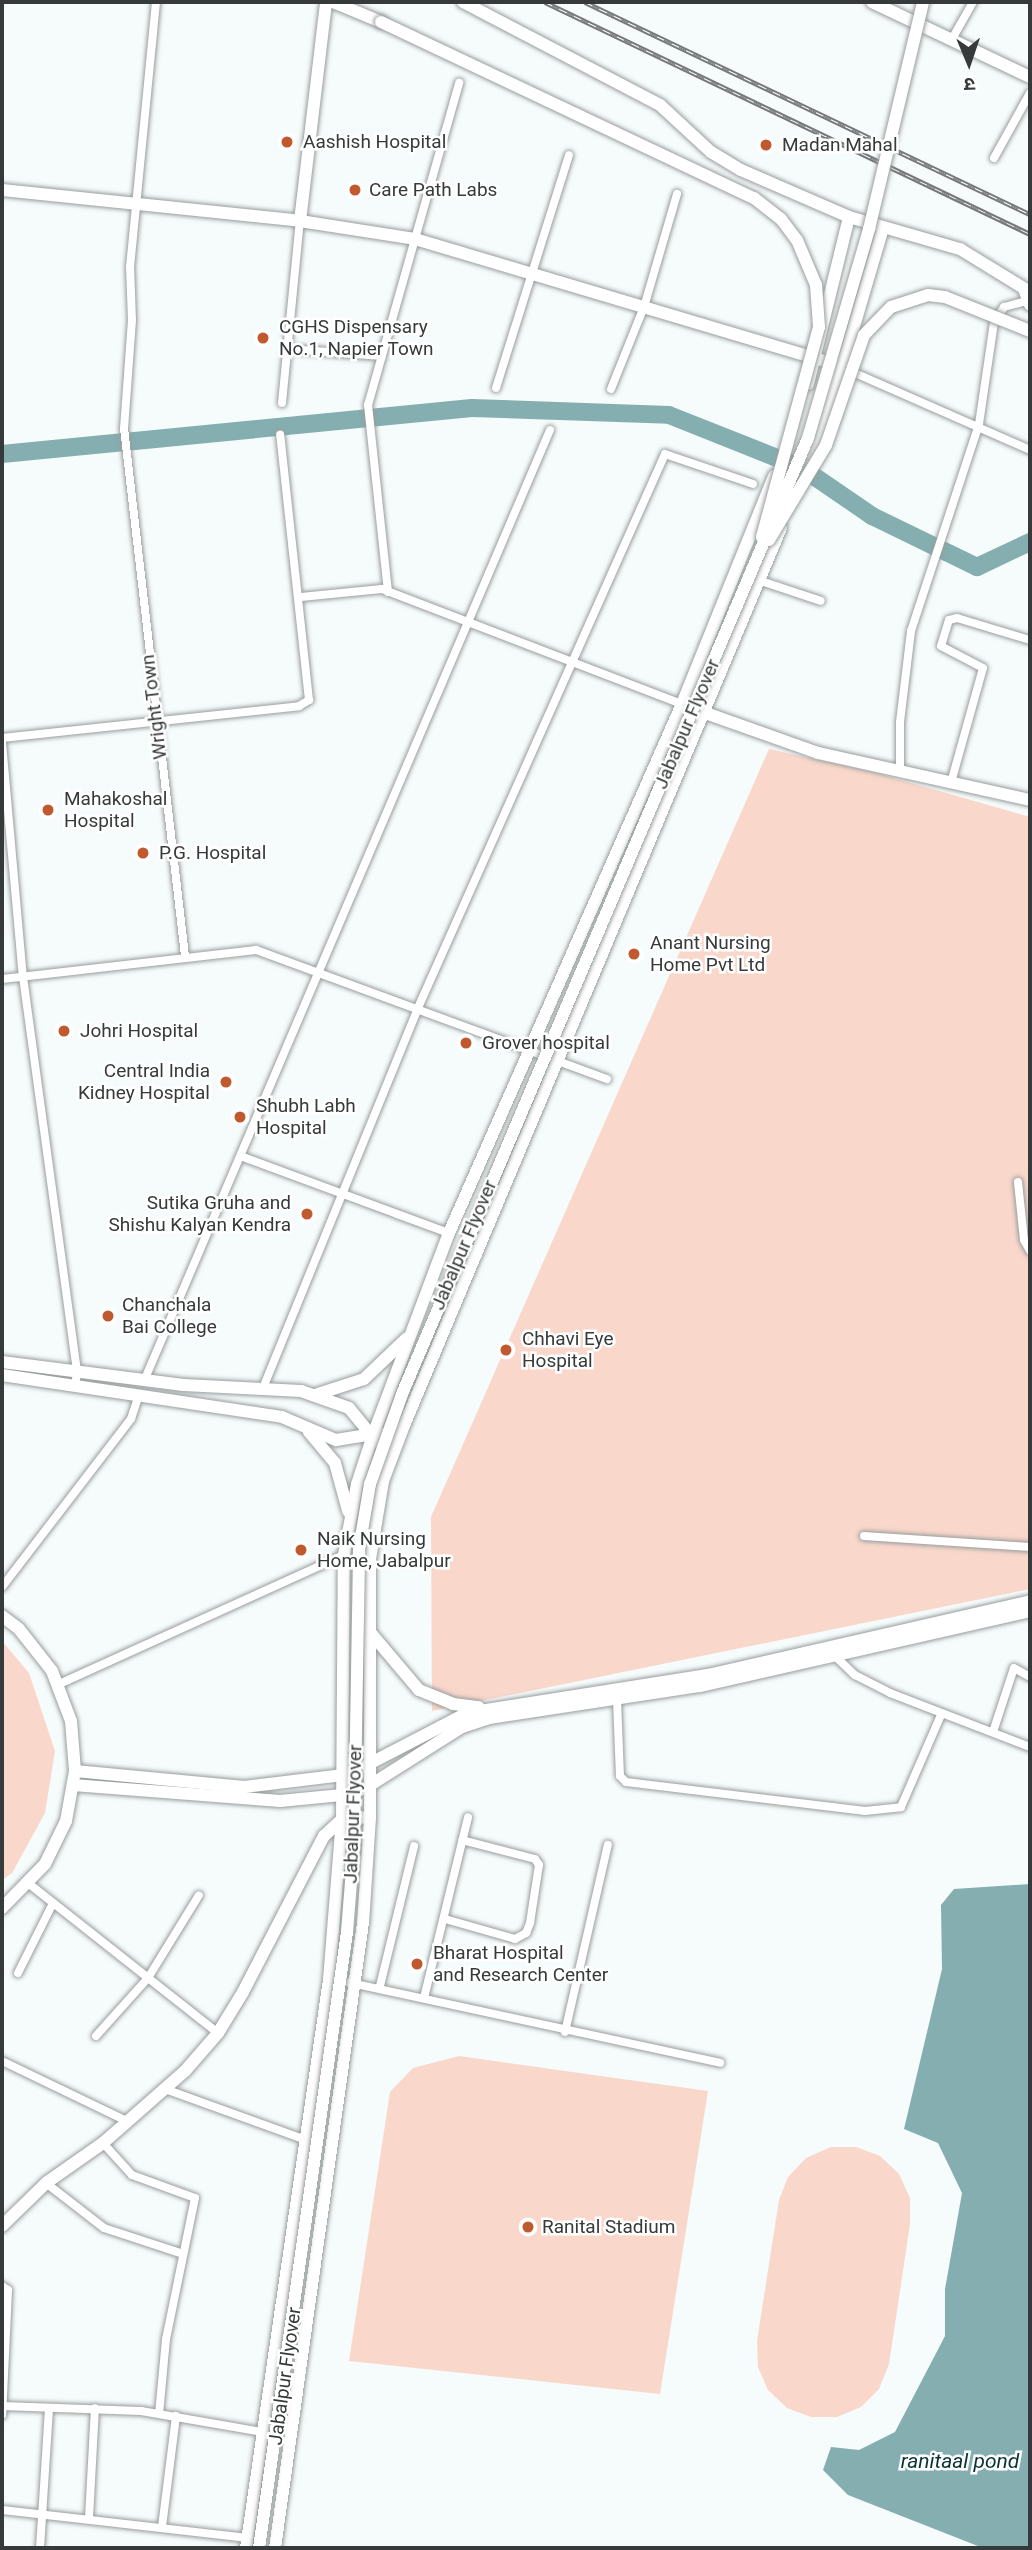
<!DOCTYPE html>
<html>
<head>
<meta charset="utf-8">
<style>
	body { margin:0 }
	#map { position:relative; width:1032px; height:2550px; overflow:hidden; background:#f6fbfb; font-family:Roboto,"Noto Sans Devanagari",sans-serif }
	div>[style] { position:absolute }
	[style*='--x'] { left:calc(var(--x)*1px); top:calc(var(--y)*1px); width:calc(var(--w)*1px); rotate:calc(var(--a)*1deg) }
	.green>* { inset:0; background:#f9d7cb }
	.water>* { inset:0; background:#84aeaf }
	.river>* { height:18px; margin:-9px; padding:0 9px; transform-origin:9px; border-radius:9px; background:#84aeaf }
	.roads { filter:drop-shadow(0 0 2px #989d9d) drop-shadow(0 0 2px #989d9d) }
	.street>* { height:8px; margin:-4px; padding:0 4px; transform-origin:4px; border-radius:4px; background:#fff }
	.secondary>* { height:12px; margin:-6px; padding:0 6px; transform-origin:6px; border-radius:6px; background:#fff }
	.primary>* { height:12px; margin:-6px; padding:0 6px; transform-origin:6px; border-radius:6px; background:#fff }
	.rail>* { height:5px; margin-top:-2.5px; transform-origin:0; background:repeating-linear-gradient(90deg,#fff 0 8px,#767979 0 16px); box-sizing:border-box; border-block:2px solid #767979 }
	.bridges { filter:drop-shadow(0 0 2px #989d9d) drop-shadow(0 0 2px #989d9d) }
	.primary-bridge>* { height:12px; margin:-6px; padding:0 6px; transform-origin:6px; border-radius:6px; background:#fff }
	.dots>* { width:19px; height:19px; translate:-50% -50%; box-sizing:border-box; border:4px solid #fff; border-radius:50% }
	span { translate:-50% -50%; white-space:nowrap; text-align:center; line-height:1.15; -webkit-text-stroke:5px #fff; paint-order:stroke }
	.poi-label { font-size:19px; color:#373a3a }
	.left { translate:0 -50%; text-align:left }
	.right { translate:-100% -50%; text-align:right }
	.street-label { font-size:19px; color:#373a3a }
	.water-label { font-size:21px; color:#093435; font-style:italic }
	.frame { position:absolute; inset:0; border:4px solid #373a3a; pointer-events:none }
	.north { position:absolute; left:934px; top:28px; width:70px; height:70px; -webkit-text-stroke:5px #fff; paint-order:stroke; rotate:178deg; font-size:19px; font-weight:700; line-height:28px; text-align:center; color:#373a3a }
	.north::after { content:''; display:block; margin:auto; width:24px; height:32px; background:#373a3a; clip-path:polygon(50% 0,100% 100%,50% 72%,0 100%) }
</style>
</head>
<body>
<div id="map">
	<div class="green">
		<i style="clip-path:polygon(769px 749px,876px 773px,1030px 817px,1030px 1589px,432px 1711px,431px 1517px)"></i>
		<i style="clip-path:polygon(2px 1641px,29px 1673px,55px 1751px,45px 1813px,12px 1873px,2px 1880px)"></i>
		<i style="clip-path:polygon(459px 2056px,708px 2091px,660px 2394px,349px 2361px,390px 2092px,413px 2068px)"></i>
		<i style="clip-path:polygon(856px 2147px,880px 2156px,899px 2174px,910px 2198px,910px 2224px,889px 2364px,879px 2389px,861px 2407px,837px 2417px,811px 2417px,787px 2408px,768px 2390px,758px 2367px,757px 2341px,779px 2200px,788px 2177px,806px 2158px,831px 2147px)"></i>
	</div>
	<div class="water">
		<i style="clip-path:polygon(1030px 1884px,1030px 2548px,983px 2548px,848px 2495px,823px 2470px,831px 2447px,859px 2450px,895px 2432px,945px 2336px,945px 2289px,962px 2193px,938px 2143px,904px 2129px,942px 1969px,941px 1905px,954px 1889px)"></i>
	</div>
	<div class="river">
		<i style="--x:2;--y:454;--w:472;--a:-5.6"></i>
		<i style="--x:472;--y:408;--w:197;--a:2"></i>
		<i style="--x:669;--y:415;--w:143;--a:21.7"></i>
		<i style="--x:802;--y:468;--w:85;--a:34.4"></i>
		<i style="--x:872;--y:516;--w:117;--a:25.9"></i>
		<i style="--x:977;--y:567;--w:59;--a:-25.3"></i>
	</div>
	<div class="roads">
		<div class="street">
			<i style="--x:156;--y:2;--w:265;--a:95.6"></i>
			<i style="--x:130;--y:266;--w:54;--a:87.9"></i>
			<i style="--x:132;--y:320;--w:108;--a:94.2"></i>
			<i style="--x:124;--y:428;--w:532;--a:83.41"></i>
			<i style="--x:952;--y:39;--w:43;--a:-60.4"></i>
			<i style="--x:994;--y:158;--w:74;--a:-61"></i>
			<i style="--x:288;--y:349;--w:94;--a:4.3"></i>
			<i style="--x:848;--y:370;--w:199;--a:23.7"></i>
			<i style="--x:496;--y:388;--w:244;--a:-72.6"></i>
			<i style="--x:611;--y:389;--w:88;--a:-68.1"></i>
			<i style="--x:644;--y:307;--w:118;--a:-73.7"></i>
			<i style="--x:282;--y:403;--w:183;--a:-84.4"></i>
			<i style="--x:758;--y:580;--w:66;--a:18.4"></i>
			<i style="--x:388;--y:592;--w:188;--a:-96.1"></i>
			<i style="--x:368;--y:405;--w:335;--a:-74.2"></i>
			<i style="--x:301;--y:597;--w:81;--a:-5.6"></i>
			<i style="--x:382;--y:589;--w:321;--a:21"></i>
			<i style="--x:2;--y:738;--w:299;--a:-6.1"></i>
			<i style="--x:299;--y:706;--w:12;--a:-31"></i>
			<i style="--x:309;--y:700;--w:267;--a:-96.2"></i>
			<i style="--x:2;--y:743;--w:235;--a:84.9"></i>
			<i style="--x:23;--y:977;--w:400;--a:82.2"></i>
			<i style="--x:77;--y:1373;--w:13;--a:99"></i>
			<i style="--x:900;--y:770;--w:48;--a:-90"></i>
			<i style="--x:900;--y:722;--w:92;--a:-83.1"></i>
			<i style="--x:911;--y:631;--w:218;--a:-71.8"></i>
			<i style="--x:979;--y:424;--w:103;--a:-81.6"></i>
			<i style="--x:994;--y:322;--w:18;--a:-56"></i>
			<i style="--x:1004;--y:307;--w:24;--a:-15"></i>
			<i style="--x:952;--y:779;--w:115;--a:-74.4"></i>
			<i style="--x:983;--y:668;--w:47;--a:-152.4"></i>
			<i style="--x:941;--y:646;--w:27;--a:-73"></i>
			<i style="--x:949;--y:620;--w:8;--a:-14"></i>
			<i style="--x:957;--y:618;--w:76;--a:16.8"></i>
			<i style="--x:2;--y:979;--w:256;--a:-6.5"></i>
			<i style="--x:256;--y:950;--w:374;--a:20.2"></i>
			<i style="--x:243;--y:1157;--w:220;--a:20.3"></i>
			<i style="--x:1018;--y:1182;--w:58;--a:84.1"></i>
			<i style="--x:1024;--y:1240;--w:13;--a:61"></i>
			<i style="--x:144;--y:1381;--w:1034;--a:-66.88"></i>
			<i style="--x:263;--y:1388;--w:408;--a:-67.8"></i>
			<i style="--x:417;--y:1010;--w:609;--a:-65.96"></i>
			<i style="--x:665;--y:454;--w:93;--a:18.8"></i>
			<i style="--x:864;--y:1536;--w:166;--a:3.8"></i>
			<i style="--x:2;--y:1587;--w:212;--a:-52.5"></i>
			<i style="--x:131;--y:1419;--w:25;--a:-72"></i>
			<i style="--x:834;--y:1655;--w:29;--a:44"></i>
			<i style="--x:855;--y:1675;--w:39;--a:27"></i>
			<i style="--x:890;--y:1693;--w:150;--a:21.1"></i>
			<i style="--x:57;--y:1685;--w:315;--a:-24.4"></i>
			<i style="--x:617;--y:1699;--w:77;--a:87.8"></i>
			<i style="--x:620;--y:1776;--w:8;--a:45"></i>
			<i style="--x:626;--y:1782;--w:241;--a:6.9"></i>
			<i style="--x:865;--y:1811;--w:36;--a:-6"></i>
			<i style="--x:901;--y:1807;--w:100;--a:-66.5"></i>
			<i style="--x:993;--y:1732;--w:67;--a:-71.8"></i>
			<i style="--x:1014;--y:1668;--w:18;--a:29"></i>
			<i style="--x:28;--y:1883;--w:242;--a:38.3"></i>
			<i style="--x:445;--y:1919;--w:73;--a:15.9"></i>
			<i style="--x:515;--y:1939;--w:13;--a:-29"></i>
			<i style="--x:526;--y:1933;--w:11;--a:-68"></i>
			<i style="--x:530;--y:1923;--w:59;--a:-81.2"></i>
			<i style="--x:539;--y:1865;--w:7;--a:-124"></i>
			<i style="--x:535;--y:1859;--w:75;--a:-165.4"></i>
			<i style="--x:18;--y:1973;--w:78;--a:-63.4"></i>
			<i style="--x:337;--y:1980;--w:392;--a:12.2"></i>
			<i style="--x:380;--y:1986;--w:144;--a:-76.3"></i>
			<i style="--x:424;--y:1998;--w:186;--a:-76.3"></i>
			<i style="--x:565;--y:2032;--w:192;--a:-77.1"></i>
			<i style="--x:96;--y:2036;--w:78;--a:-48.1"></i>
			<i style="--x:148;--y:1978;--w:97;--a:-58.4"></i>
			<i style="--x:2;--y:2061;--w:141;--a:25.7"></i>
			<i style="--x:165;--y:2089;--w:147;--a:19.9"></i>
			<i style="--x:103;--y:2143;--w:43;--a:47.8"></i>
			<i style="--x:132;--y:2175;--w:67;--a:20.1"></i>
			<i style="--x:195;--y:2198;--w:144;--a:101.6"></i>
			<i style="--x:166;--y:2339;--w:75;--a:95.3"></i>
			<i style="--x:46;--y:2183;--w:73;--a:37.8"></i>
			<i style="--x:104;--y:2228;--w:83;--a:18.2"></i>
			<i style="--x:2;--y:2286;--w:7;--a:34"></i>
			<i style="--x:8;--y:2290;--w:125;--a:92.7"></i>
			<i style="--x:2;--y:2406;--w:139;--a:2.1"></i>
			<i style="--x:141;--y:2411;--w:124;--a:9.8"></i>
			<i style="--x:2;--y:2510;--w:248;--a:6.5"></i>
			<i style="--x:89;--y:2518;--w:110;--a:-86.9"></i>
			<i style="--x:162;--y:2527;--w:112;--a:-82.8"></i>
			<i style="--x:40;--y:2548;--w:140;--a:-86.3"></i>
		</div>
		<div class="secondary">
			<i style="--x:463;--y:2;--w:222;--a:27.6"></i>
			<i style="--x:660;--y:105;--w:69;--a:42.7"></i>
			<i style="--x:711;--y:152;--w:35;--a:31"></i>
			<i style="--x:741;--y:170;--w:118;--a:23.5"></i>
			<i style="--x:849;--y:217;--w:116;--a:16.1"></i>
			<i style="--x:960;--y:249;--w:82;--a:31.6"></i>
			<i style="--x:872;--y:2;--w:175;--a:25.4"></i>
			<i style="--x:2;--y:190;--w:300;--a:5.9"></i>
			<i style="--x:300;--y:221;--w:116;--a:8.9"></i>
			<i style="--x:415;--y:239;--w:424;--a:16.6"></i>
			<i style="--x:300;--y:221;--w:221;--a:-83.2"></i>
			<i style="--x:1024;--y:289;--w:17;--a:69"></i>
			<i style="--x:808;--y:384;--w:172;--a:-76.2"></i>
			<i style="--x:801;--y:479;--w:130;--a:-70.2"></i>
			<i style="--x:845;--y:357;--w:134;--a:-73.6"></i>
			<i style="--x:700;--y:711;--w:125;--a:19.6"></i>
			<i style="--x:818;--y:753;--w:217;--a:12.5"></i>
			<i style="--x:403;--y:1428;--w:976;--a:-67.22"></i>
			<i style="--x:373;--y:1435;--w:216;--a:-69.4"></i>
			<i style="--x:449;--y:1233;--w:578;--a:-66.23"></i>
			<i style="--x:682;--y:704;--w:246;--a:-68"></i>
			<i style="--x:2;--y:1616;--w:21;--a:37"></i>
			<i style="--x:19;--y:1629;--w:53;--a:51.8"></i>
			<i style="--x:52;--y:1671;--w:53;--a:69.2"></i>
			<i style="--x:71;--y:1721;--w:50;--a:85.4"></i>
			<i style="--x:75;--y:1771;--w:51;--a:100.2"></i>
			<i style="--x:66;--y:1821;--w:48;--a:116"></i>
			<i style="--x:45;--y:1864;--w:62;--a:134.3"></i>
			<i style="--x:75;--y:1771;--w:170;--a:5.4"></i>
			<i style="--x:244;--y:1787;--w:100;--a:-6.9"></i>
			<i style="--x:73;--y:1785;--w:208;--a:4.4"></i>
			<i style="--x:280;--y:1801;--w:62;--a:-5.5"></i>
			<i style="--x:2;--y:2226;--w:62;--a:-44.3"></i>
			<i style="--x:46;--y:2183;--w:70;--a:-35.1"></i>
			<i style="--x:103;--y:2143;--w:109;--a:-41.3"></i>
			<i style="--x:185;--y:2071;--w:50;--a:-49"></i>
			<i style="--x:218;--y:2033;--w:48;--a:-58.6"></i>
			<i style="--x:243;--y:1992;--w:176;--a:-62.6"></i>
			<i style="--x:324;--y:1836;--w:25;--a:-43"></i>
			<i style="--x:342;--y:1819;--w:28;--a:-4"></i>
		</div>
		<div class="primary">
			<i style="--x:333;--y:2;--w:52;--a:22.6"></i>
			<i style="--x:2;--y:1362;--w:183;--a:7.2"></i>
			<i style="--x:184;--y:1385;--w:117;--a:2.9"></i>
			<i style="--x:301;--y:1391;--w:51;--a:19.5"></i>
			<i style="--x:349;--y:1408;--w:43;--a:50.7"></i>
			<i style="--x:2;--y:1375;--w:283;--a:8.5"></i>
			<i style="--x:282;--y:1417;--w:59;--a:23.1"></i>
			<i style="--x:336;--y:1440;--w:44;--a:-9.2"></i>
			<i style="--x:318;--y:1394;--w:48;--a:-18.1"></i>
			<i style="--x:364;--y:1379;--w:59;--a:-43.6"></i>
			<i style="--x:309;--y:1432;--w:40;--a:50"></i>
			<i style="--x:335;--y:1463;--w:50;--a:74.8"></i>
			<i style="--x:370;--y:1632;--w:76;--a:49.8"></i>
			<i style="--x:419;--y:1690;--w:37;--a:22"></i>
			<i style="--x:453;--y:1704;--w:26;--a:7"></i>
			<i style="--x:363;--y:1767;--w:117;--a:-27.4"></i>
			<i style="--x:467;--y:1713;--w:244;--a:-9"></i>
			<i style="--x:708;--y:1675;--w:330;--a:-12.9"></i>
			<i style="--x:364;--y:1789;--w:116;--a:-32.3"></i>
			<i style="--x:462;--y:1727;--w:29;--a:-18"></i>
			<i style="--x:490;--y:1718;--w:212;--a:-8.7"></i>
			<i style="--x:700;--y:1686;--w:338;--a:-12.8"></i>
			<i style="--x:246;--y:2548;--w:574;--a:-81.69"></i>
			<i style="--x:329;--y:1980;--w:162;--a:-85.4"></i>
			<i style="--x:342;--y:1819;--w:264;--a:-89.6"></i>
			<i style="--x:344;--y:1555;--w:72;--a:-79.6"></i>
			<i style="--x:357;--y:1484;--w:52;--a:-71.9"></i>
			<i style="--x:275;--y:2548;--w:631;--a:-81.99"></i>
			<i style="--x:363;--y:1923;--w:106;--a:-86.2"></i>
			<i style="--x:370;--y:1817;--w:258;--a:-90"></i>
			<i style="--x:370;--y:1559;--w:79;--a:-80.5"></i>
			<i style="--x:383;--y:1481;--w:57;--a:-69.3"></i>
		</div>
	</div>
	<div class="rail">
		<i style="--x:545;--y:2;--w:538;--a:25.56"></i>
		<i style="--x:585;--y:2;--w:493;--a:25.5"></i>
	</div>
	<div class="bridges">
		<div class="primary-bridge">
			<i style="--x:381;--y:22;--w:412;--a:25.3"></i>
			<i style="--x:754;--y:198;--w:34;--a:38"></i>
			<i style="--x:781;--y:219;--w:26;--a:53"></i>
			<i style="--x:797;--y:240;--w:49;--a:67.1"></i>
			<i style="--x:816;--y:285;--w:42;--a:85.9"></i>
			<i style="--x:819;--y:327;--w:218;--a:105.2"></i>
			<i style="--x:769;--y:540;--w:111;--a:-59"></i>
			<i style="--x:826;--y:445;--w:116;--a:-70.9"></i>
			<i style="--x:864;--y:335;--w:39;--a:-46"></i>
			<i style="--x:891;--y:307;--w:39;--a:-18"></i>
			<i style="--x:928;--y:295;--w:17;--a:7"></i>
			<i style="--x:945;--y:297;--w:92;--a:21.8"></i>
			<i style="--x:259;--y:2548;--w:622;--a:-81.87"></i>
			<i style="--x:347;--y:1932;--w:87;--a:-85.4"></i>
			<i style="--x:354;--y:1845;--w:296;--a:-89"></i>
			<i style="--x:359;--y:1549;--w:66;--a:-80.4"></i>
			<i style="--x:370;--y:1484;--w:96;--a:-70.4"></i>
			<i style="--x:402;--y:1394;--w:1039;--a:-66.99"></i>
			<i style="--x:808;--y:438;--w:218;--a:-73.7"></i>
			<i style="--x:869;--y:229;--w:233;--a:-76.6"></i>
		</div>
	</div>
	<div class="dots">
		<i style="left:287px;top:142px;background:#c0592e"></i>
		<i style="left:766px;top:145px;background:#c0592e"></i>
		<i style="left:355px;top:190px;background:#c0592e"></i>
		<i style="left:263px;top:338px;background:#c0592e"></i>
		<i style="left:48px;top:810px;background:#c0592e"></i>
		<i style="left:143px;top:853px;background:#c0592e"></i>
		<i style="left:634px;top:954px;background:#c0592e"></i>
		<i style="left:64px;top:1031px;background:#c0592e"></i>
		<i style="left:466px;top:1043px;background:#c0592e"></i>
		<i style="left:226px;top:1082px;background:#c0592e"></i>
		<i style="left:240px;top:1117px;background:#c0592e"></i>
		<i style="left:307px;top:1214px;background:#c0592e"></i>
		<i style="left:108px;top:1316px;background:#c0592e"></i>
		<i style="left:506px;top:1350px;background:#c0592e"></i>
		<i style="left:301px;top:1550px;background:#c0592e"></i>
		<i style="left:417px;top:1964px;background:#c0592e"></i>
		<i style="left:528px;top:2227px;background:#c0592e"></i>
	</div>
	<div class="poi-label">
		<span class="left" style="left:303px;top:142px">Aashish Hospital</span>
		<span class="left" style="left:782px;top:145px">Madan Mahal</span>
		<span class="left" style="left:369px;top:190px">Care Path Labs</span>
		<span class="left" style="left:279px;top:338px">CGHS Dispensary<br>No.1, Napier Town</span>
		<span class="left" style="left:64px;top:810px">Mahakoshal<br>Hospital</span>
		<span class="left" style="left:159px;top:853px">P.G. Hospital</span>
		<span class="left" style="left:650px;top:954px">Anant Nursing<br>Home Pvt Ltd</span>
		<span class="left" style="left:80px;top:1031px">Johri Hospital</span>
		<span class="left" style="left:482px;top:1043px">Grover hospital</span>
		<span class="right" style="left:210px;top:1082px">Central India<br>Kidney Hospital</span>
		<span class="left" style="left:256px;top:1117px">Shubh Labh<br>Hospital</span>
		<span class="right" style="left:291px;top:1214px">Sutika Gruha and<br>Shishu Kalyan Kendra</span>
		<span class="left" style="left:122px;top:1316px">Chanchala<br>Bai College</span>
		<span class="left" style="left:522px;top:1350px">Chhavi Eye<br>Hospital</span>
		<span class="left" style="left:317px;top:1550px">Naik Nursing<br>Home, Jabalpur</span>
		<span class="left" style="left:433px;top:1964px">Bharat Hospital<br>and Research Center</span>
		<span class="left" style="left:542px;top:2227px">Ranital Stadium</span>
	</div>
	<div class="street-label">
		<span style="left:154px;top:707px;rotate:-97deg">Wright Town</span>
		<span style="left:687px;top:724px;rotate:-67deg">Jabalpur Flyover</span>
		<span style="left:464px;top:1245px;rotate:-67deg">Jabalpur Flyover</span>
		<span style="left:353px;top:1814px;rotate:-88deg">Jabalpur Flyover</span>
		<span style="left:285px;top:2376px;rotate:-82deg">Jabalpur Flyover</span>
	</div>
	<div class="water-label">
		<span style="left:960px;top:2461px">ranitaal pond</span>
	</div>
	<div class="frame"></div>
	<div class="north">उ</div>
</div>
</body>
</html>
